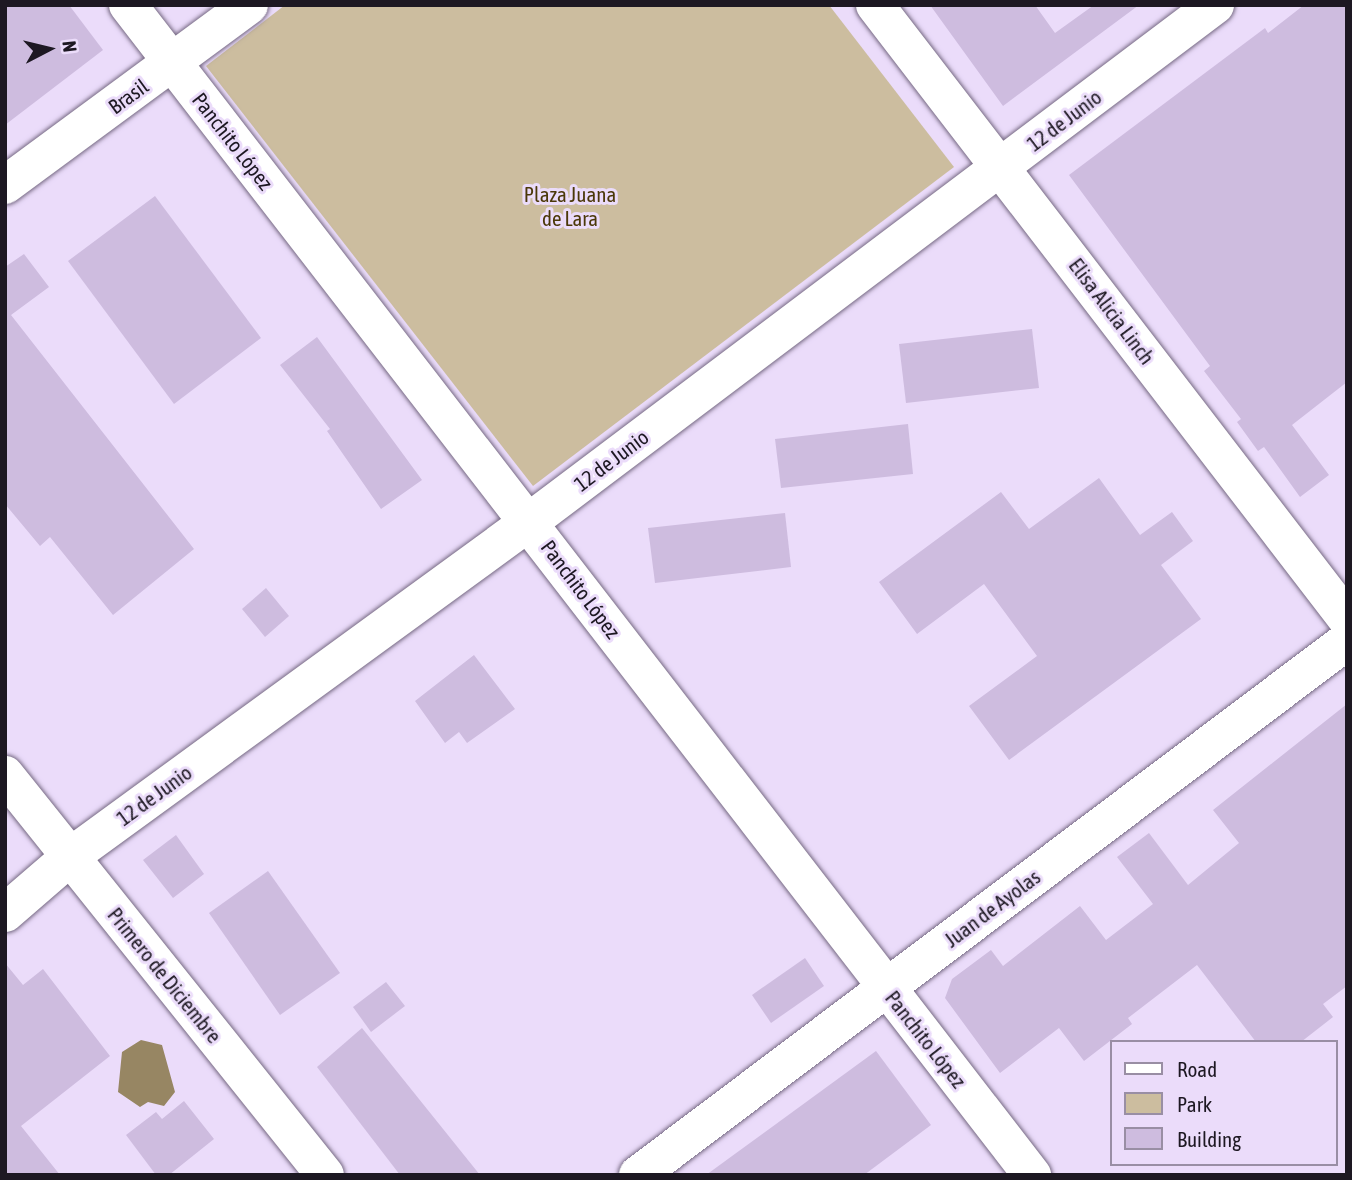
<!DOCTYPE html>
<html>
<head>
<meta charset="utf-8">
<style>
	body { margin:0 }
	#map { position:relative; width:1352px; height:1180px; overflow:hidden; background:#ebdcfa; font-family:"Asap Condensed",sans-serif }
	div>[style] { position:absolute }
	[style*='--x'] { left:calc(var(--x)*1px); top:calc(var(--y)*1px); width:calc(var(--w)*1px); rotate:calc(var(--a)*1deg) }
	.green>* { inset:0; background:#ccbd9f }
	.water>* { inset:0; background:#978663 }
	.building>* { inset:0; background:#cebcdf }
	.roads { filter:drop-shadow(0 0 2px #766983) drop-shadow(0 0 2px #766983) }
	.minor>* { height:38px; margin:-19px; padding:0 19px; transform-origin:19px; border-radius:19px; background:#fff }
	span { translate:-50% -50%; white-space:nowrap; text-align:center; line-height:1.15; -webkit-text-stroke:6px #ebdcfa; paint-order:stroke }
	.street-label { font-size:21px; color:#1d1822 }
	.park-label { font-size:21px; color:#4b3809 }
	.frame { position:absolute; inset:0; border:7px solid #1d1822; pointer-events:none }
	.legend { position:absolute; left:1110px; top:1040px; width:228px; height:126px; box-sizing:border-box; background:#ebdcfa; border:2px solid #998ea4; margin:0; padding:9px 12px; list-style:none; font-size:21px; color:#1d1822 }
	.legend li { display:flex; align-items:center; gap:14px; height:35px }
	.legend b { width:35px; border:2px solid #998ea4 }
	.north { position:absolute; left:14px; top:14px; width:70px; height:70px; -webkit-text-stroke:5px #ebdcfa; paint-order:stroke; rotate:83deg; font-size:19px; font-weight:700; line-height:28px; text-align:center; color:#1d1822 }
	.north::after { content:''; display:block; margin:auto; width:24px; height:32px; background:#1d1822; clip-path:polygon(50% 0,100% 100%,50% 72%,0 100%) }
</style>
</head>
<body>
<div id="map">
	<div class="green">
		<i style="clip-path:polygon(285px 5px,829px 5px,954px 167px,533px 486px,206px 66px)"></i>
	</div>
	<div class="water">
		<i style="clip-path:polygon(141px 1040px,162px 1045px,175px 1092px,164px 1106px,148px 1102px,140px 1107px,118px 1092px,122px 1052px)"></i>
	</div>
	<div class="building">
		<i style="clip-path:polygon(5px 5px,69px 5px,103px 50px,5px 125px)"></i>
		<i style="clip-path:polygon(930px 5px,1035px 5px,1055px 33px,1094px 5px,1139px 5px,1003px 106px)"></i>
		<i style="clip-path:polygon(1304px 5px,1347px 5px,1347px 382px,1292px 425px,1329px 475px,1300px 497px,1264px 447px,1258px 451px,1237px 422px,1241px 419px,1204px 371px,1210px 366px,1069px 175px,1265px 28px,1268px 33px)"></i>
		<i style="clip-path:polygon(155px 196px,261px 338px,174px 404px,68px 261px)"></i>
		<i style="clip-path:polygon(24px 254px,49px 287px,11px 315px,194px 549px,113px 615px,50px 537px,40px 546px,5px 504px,5px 267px)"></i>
		<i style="clip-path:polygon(1032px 329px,1039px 388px,906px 403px,899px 344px)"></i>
		<i style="clip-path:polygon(317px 337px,422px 480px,381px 509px,327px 431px,330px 429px,280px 365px)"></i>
		<i style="clip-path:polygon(908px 424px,913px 474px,781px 488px,775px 439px)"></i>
		<i style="clip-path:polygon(1099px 478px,1140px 535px,1172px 512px,1193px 541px,1161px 565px,1201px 619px,1009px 760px,969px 706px,1037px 656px,984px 584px,917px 634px,879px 582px,1001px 492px,1029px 529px)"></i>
		<i style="clip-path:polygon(785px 513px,791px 567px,655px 583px,648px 528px)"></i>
		<i style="clip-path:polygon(266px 588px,289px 616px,265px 637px,242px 609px)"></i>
		<i style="clip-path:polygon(474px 655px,515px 709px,467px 743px,459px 732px,445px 743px,415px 701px)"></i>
		<i style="clip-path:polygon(1347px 704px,1347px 986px,1323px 1004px,1333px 1017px,1301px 1042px,1256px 1042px,1197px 965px,1128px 1018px,1132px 1024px,1084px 1061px,1059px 1028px,1000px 1073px,945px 998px,952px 979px,991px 950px,1003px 966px,1080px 906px,1106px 940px,1153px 904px,1117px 857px,1149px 833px,1188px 885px,1239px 843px,1213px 810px)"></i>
		<i style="clip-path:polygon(176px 835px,204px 874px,173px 898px,143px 860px)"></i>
		<i style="clip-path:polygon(268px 871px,340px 973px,280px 1015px,209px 913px)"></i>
		<i style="clip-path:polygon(805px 958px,824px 986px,771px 1023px,752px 995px)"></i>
		<i style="clip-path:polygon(5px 963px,23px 985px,43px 969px,110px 1056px,21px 1126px,60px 1175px,5px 1175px)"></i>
		<i style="clip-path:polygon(386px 982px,405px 1006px,371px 1032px,353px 1007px)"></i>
		<i style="clip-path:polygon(362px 1028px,480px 1175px,400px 1175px,317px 1067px)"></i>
		<i style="clip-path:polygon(876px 1051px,931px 1125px,864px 1175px,706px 1175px)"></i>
		<i style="clip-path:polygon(184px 1101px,214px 1139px,169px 1175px,156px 1175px,126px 1135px,156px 1112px,162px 1119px)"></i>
	</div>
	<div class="roads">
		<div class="minor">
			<i style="--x:128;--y:5;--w:1479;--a:52.31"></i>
			<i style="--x:875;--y:5;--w:774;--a:52.45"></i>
			<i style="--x:5;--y:185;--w:303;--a:-36.4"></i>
			<i style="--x:5;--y:775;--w:512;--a:51.34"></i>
			<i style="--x:5;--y:913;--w:87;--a:-40.8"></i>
			<i style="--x:71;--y:856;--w:567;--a:-36.1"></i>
			<i style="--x:529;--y:522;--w:859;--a:-37"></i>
			<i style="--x:638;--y:1175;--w:888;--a:-36.99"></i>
		</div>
	</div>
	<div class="street-label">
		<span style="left:128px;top:96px;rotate:-36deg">Brasil</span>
		<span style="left:1064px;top:120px;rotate:-37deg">12 de Junio</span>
		<span style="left:233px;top:141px;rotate:52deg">Panchito López</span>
		<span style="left:1112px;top:311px;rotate:53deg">Elisa Alicia Linch</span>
		<span style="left:611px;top:460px;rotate:-37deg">12 de Junio</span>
		<span style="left:581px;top:589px;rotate:53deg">Panchito López</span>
		<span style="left:154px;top:795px;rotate:-36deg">12 de Junio</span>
		<span style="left:992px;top:908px;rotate:-37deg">Juan de Ayolas</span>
		<span style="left:165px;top:975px;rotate:51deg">Primero de Diciembre</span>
		<span style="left:926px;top:1039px;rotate:52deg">Panchito López</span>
	</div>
	<div class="park-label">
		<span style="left:570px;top:206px">Plaza Juana<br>de Lara</span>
	</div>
	<div class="frame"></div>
	<ul class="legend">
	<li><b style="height:9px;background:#fff"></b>Road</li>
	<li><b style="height:19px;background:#ccbd9f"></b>Park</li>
	<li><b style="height:19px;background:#cebcdf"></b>Building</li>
	</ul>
	<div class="north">N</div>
</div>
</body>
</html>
